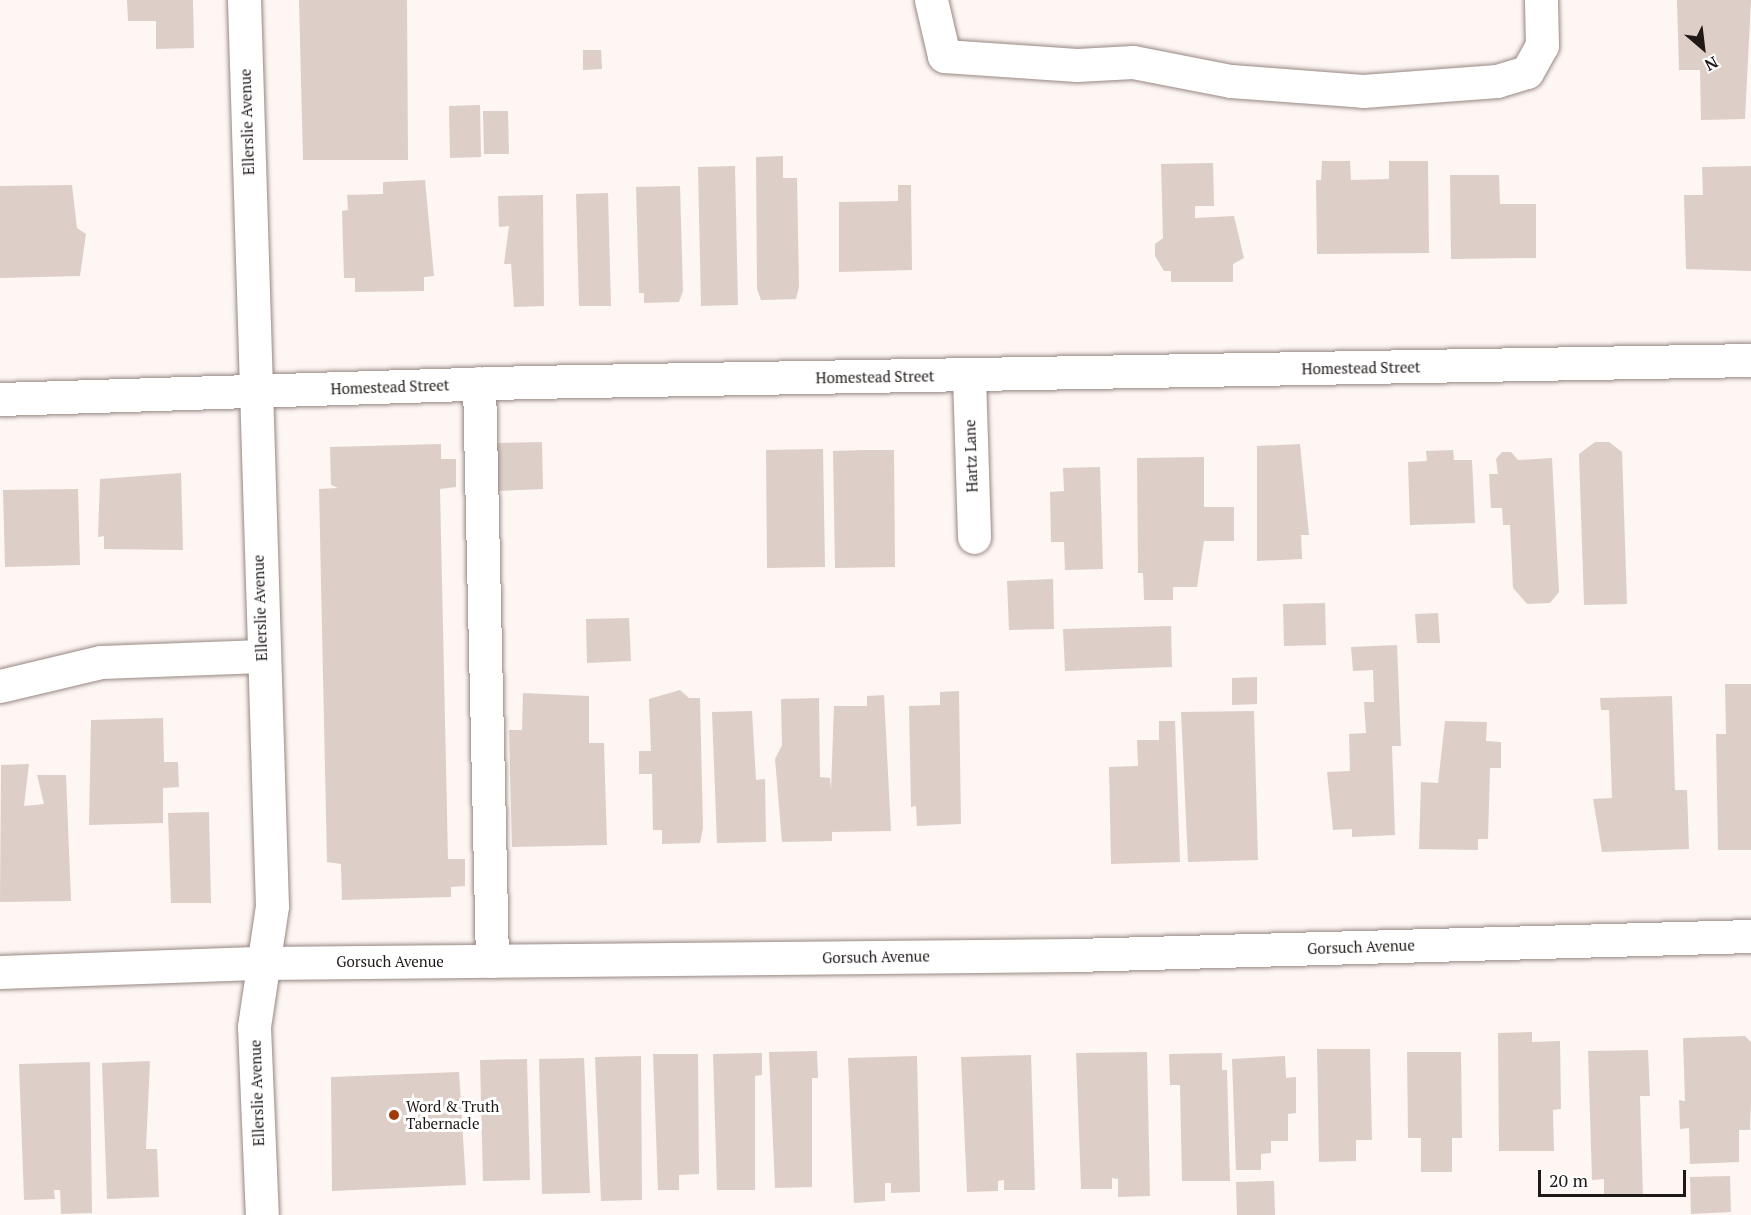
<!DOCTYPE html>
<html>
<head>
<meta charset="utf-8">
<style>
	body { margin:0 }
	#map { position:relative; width:1751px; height:1215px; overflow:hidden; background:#fdf6f3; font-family:"PT Serif",serif }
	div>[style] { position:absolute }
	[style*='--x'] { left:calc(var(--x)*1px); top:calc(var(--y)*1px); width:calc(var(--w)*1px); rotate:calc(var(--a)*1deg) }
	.building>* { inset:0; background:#decec8 }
	.roads { filter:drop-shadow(0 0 2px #978782) drop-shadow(0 0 2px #978782) }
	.minor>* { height:33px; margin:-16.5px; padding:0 16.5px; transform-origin:16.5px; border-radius:16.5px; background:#fff }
	.dots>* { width:16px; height:16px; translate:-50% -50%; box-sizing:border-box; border:3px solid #fff; border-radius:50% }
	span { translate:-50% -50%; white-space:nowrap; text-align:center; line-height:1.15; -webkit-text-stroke:6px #fff; paint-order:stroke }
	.street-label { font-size:15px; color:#1f1917 }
	.poi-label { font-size:15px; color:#1f1917 }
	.left { translate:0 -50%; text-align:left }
	.north { position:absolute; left:1673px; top:18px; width:60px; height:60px; -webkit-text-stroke:4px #fff; paint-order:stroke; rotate:152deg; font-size:16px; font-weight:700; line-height:24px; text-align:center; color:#1f1917 }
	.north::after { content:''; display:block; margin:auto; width:21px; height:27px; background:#1f1917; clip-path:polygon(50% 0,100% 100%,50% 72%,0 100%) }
	.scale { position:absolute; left:1538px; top:1170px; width:148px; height:27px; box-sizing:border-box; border:3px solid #1f1917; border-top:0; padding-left:8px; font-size:18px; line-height:21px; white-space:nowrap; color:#1f1917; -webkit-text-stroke:4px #fff; paint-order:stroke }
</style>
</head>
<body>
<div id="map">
	<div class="building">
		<i style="clip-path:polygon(127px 0,193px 0,194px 48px,156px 49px,156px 21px,128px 21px)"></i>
		<i style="clip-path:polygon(299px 0,407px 0,408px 160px,303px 160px)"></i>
		<i style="clip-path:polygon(1677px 0,1751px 0,1745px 119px,1701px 120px,1700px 70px,1679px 70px)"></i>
		<i style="clip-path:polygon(583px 50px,601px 50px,602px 69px,583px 70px)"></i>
		<i style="clip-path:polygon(480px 105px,481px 157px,450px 158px,449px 106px)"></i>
		<i style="clip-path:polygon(483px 111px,508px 111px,509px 154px,484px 154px)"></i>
		<i style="clip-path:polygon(783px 156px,783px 178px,797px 178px,799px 287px,796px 299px,761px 300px,757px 289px,756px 157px)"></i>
		<i style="clip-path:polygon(1322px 161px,1350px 161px,1351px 180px,1389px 179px,1389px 161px,1428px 161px,1429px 253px,1317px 254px,1316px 180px,1321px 180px)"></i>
		<i style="clip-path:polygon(1213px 163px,1214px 206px,1195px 206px,1195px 218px,1234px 216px,1244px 258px,1233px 264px,1233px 282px,1171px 282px,1171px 271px,1164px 271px,1155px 256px,1155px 244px,1163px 238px,1161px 164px)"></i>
		<i style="clip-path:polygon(735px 166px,738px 305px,701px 306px,698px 167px)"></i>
		<i style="clip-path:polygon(1751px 166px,1751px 271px,1686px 269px,1684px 195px,1703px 195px,1702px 167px)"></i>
		<i style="clip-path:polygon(1450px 175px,1499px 175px,1500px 204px,1536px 204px,1536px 258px,1451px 259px)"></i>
		<i style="clip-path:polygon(425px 180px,434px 276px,424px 277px,424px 291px,355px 292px,355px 278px,344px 278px,342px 211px,348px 210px,347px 195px,383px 194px,383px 182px)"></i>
		<i style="clip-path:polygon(72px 185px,77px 228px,86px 234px,80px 276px,0 278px,0 186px)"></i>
		<i style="clip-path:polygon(898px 185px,911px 185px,912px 270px,839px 272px,839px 202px,898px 201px)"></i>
		<i style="clip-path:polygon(680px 186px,683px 291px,679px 302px,644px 303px,644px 293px,639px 293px,636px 187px)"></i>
		<i style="clip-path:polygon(608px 193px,611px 306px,579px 306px,576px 194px)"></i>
		<i style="clip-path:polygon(543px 195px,544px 306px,514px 307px,511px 264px,504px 264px,509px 226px,499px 227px,498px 196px)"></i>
		<i style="clip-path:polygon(542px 442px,543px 489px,496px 491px,495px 443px)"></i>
		<i style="clip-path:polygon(1595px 442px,1609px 442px,1622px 452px,1627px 604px,1584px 605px,1579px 454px)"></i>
		<i style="clip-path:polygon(441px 444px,441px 459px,456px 459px,456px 487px,440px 489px,448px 859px,465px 859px,465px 886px,451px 887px,451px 897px,342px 900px,341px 864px,327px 862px,319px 489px,338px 488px,331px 485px,330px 447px)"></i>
		<i style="clip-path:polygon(1300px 444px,1309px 535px,1301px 535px,1302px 559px,1257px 561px,1257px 446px)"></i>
		<i style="clip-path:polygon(823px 449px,825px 567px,767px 568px,766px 450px)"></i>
		<i style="clip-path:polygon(863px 450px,894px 450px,895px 567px,835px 568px,833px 451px)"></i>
		<i style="clip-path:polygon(1453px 450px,1454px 460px,1472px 460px,1475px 523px,1410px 525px,1408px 462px,1427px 461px,1426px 451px)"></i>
		<i style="clip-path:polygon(1502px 452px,1511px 452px,1518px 460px,1552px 458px,1559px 592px,1550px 603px,1527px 604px,1513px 588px,1510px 525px,1503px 525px,1502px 508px,1491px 508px,1489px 474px,1498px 474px,1496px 459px)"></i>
		<i style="clip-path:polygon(1204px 457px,1204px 507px,1234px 507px,1234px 541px,1204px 541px,1197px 587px,1173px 587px,1173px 600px,1144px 600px,1143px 573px,1138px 573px,1137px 458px)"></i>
		<i style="clip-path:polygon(1100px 467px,1103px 569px,1065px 570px,1064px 542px,1051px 542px,1050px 492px,1064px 491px,1063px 468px)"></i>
		<i style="clip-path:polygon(181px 473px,183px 550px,104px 549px,104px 536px,98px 537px,100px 479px)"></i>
		<i style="clip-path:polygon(78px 489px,80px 565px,5px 567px,3px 490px)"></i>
		<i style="clip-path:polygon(1053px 579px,1054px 629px,1009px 630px,1007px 581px)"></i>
		<i style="clip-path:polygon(1325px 603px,1326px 645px,1284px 646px,1283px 604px)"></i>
		<i style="clip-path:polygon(1438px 613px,1440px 643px,1417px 643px,1415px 614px)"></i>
		<i style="clip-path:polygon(629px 618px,631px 661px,587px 663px,586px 619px)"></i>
		<i style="clip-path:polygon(1171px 626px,1172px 667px,1065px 671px,1063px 629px)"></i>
		<i style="clip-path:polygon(1397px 645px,1401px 746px,1392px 746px,1395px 835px,1352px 837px,1352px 829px,1333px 830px,1327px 772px,1350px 771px,1349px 734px,1366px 733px,1364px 702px,1374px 702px,1373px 670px,1353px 671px,1351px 647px)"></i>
		<i style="clip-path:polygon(1257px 677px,1257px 704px,1232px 705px,1232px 678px)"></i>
		<i style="clip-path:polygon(1725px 684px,1751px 684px,1751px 850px,1718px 850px,1716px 734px,1726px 734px)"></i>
		<i style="clip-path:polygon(680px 690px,689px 698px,700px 698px,703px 828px,700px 843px,662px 844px,662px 830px,653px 830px,652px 774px,639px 774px,639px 751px,651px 751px,649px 699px)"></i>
		<i style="clip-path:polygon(959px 691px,961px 824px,917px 826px,916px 806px,911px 807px,909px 706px,940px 705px,940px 692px)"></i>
		<i style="clip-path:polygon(523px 693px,589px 696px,589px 743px,604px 743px,607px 845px,512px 847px,509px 730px,522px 730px)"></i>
		<i style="clip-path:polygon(884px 695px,891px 831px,832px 832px,832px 841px,782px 842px,775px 759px,782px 745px,781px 699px,819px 698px,820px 777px,830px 778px,831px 790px,834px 706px,867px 706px,867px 696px)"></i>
		<i style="clip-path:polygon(1672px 696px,1675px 790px,1687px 790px,1689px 849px,1602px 852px,1593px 799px,1612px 798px,1609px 710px,1601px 710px,1600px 698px)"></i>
		<i style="clip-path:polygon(752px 711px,756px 780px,765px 779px,766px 842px,717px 843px,712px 712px)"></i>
		<i style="clip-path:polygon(1254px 711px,1258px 860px,1188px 862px,1181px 712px)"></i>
		<i style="clip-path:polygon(163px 718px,164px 762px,178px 762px,179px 787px,163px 788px,163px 823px,89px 825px,91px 720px)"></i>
		<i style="clip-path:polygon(1159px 721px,1175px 721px,1180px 862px,1111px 864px,1109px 767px,1138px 766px,1137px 740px,1159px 740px)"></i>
		<i style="clip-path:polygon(1445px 721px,1487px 722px,1486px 741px,1501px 742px,1501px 768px,1490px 768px,1488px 839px,1478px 839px,1478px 850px,1419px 849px,1421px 782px,1438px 783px)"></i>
		<i style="clip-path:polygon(29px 764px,24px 806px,44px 804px,37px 775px,66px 775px,71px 901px,0 902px,1px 765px)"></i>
		<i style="clip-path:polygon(209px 812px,211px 903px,171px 903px,168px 813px)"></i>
		<i style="clip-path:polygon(1532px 1032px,1532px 1042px,1560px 1041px,1561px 1109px,1553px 1110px,1554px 1151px,1499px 1151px,1498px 1033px)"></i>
		<i style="clip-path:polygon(1745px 1036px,1751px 1042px,1751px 1101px,1750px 1130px,1739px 1130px,1739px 1162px,1690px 1164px,1689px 1128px,1680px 1129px,1679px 1100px,1685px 1101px,1683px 1038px)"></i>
		<i style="clip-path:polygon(1317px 1049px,1370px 1049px,1372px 1140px,1356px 1140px,1356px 1161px,1319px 1162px)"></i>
		<i style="clip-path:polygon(1648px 1050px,1650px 1096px,1640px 1096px,1643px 1195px,1604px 1197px,1604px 1179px,1592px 1180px,1588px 1051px)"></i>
		<i style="clip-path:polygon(817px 1051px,818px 1078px,812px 1078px,812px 1187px,775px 1188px,769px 1052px)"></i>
		<i style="clip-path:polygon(1147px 1052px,1150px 1196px,1118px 1197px,1118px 1179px,1112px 1178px,1112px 1189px,1081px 1189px,1076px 1053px)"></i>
		<i style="clip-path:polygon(1407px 1052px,1461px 1052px,1462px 1138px,1452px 1138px,1452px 1172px,1421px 1172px,1421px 1138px,1408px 1138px)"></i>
		<i style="clip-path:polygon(762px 1053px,762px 1075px,755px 1076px,755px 1190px,717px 1190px,713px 1054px)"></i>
		<i style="clip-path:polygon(1222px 1053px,1222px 1070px,1227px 1070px,1230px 1181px,1182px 1181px,1180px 1085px,1170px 1085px,1169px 1054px)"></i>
		<i style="clip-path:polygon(653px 1054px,698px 1054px,699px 1174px,679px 1175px,679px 1190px,658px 1190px)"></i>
		<i style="clip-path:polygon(1031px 1055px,1035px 1190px,1004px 1190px,1004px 1180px,998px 1181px,998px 1191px,967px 1192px,961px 1057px)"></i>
		<i style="clip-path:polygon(641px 1056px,642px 1200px,601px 1201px,595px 1057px)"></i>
		<i style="clip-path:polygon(917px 1056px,920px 1192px,891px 1193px,891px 1183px,885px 1183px,885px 1201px,854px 1203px,848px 1058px)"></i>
		<i style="clip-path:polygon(1285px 1056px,1286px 1078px,1296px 1077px,1296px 1113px,1288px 1114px,1288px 1141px,1271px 1141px,1271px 1153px,1261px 1154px,1261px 1170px,1236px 1170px,1232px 1059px)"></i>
		<i style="clip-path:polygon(584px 1058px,590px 1193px,542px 1194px,539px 1059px)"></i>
		<i style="clip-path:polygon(527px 1059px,530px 1180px,483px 1181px,480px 1060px)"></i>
		<i style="clip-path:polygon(150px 1061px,146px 1149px,157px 1149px,159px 1197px,107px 1199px,102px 1063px)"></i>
		<i style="clip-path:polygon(90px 1062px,92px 1213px,61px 1214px,60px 1190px,54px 1190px,55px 1199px,24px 1200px,19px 1064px)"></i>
		<i style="clip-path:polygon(459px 1072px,466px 1185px,332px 1191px,331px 1077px)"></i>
		<i style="clip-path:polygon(1730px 1176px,1731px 1212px,1691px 1214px,1690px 1177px)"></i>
		<i style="clip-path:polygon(1274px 1181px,1275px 1215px,1237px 1215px,1236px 1182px)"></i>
	</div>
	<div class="roads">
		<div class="minor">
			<i style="--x:244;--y:0;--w:906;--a:88.23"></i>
			<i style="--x:272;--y:906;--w:122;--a:98.5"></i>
			<i style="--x:254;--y:1027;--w:188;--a:87.6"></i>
			<i style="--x:931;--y:0;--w:57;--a:76.9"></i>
			<i style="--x:944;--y:56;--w:133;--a:3.9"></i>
			<i style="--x:1077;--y:65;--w:56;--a:-3.1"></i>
			<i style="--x:1133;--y:62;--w:100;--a:11"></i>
			<i style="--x:1231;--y:81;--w:132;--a:4.3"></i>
			<i style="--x:1363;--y:91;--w:134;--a:-4.3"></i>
			<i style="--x:1497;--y:81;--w:31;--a:-17"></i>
			<i style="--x:1527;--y:72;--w:31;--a:-61"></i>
			<i style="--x:1542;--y:45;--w:45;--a:-91.3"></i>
			<i style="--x:969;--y:376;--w:161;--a:88.2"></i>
			<i style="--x:479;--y:383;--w:578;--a:88.71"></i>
			<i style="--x:0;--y:399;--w:529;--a:-1.84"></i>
			<i style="--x:529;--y:382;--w:1222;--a:-1.03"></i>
			<i style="--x:0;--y:686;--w:104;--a:-13.4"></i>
			<i style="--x:101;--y:662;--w:161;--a:-2.1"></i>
			<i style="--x:0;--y:972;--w:263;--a:-2"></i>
			<i style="--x:263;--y:963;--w:812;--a:-0.56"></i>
			<i style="--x:1075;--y:955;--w:676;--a:-1.61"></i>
		</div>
	</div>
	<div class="dots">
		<i style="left:394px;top:1115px;background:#a03c09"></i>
	</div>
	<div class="street-label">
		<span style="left:247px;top:122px;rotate:-92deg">Ellerslie Avenue</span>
		<span style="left:1361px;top:368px;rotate:-1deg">Homestead Street</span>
		<span style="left:875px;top:377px;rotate:-1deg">Homestead Street</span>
		<span style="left:390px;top:387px;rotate:-2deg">Homestead Street</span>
		<span style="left:971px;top:456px;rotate:-92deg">Hartz Lane</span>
		<span style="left:260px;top:608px;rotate:-92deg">Ellerslie Avenue</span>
		<span style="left:1361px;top:947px;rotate:-2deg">Gorsuch Avenue</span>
		<span style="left:876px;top:957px;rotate:-1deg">Gorsuch Avenue</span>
		<span style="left:390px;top:962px">Gorsuch Avenue</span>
		<span style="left:257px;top:1093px;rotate:-92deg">Ellerslie Avenue</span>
	</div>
	<div class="poi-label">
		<span class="left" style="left:406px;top:1115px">Word &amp; Truth<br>Tabernacle</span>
	</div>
	<div class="north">N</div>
	<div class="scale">20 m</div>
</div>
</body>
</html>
